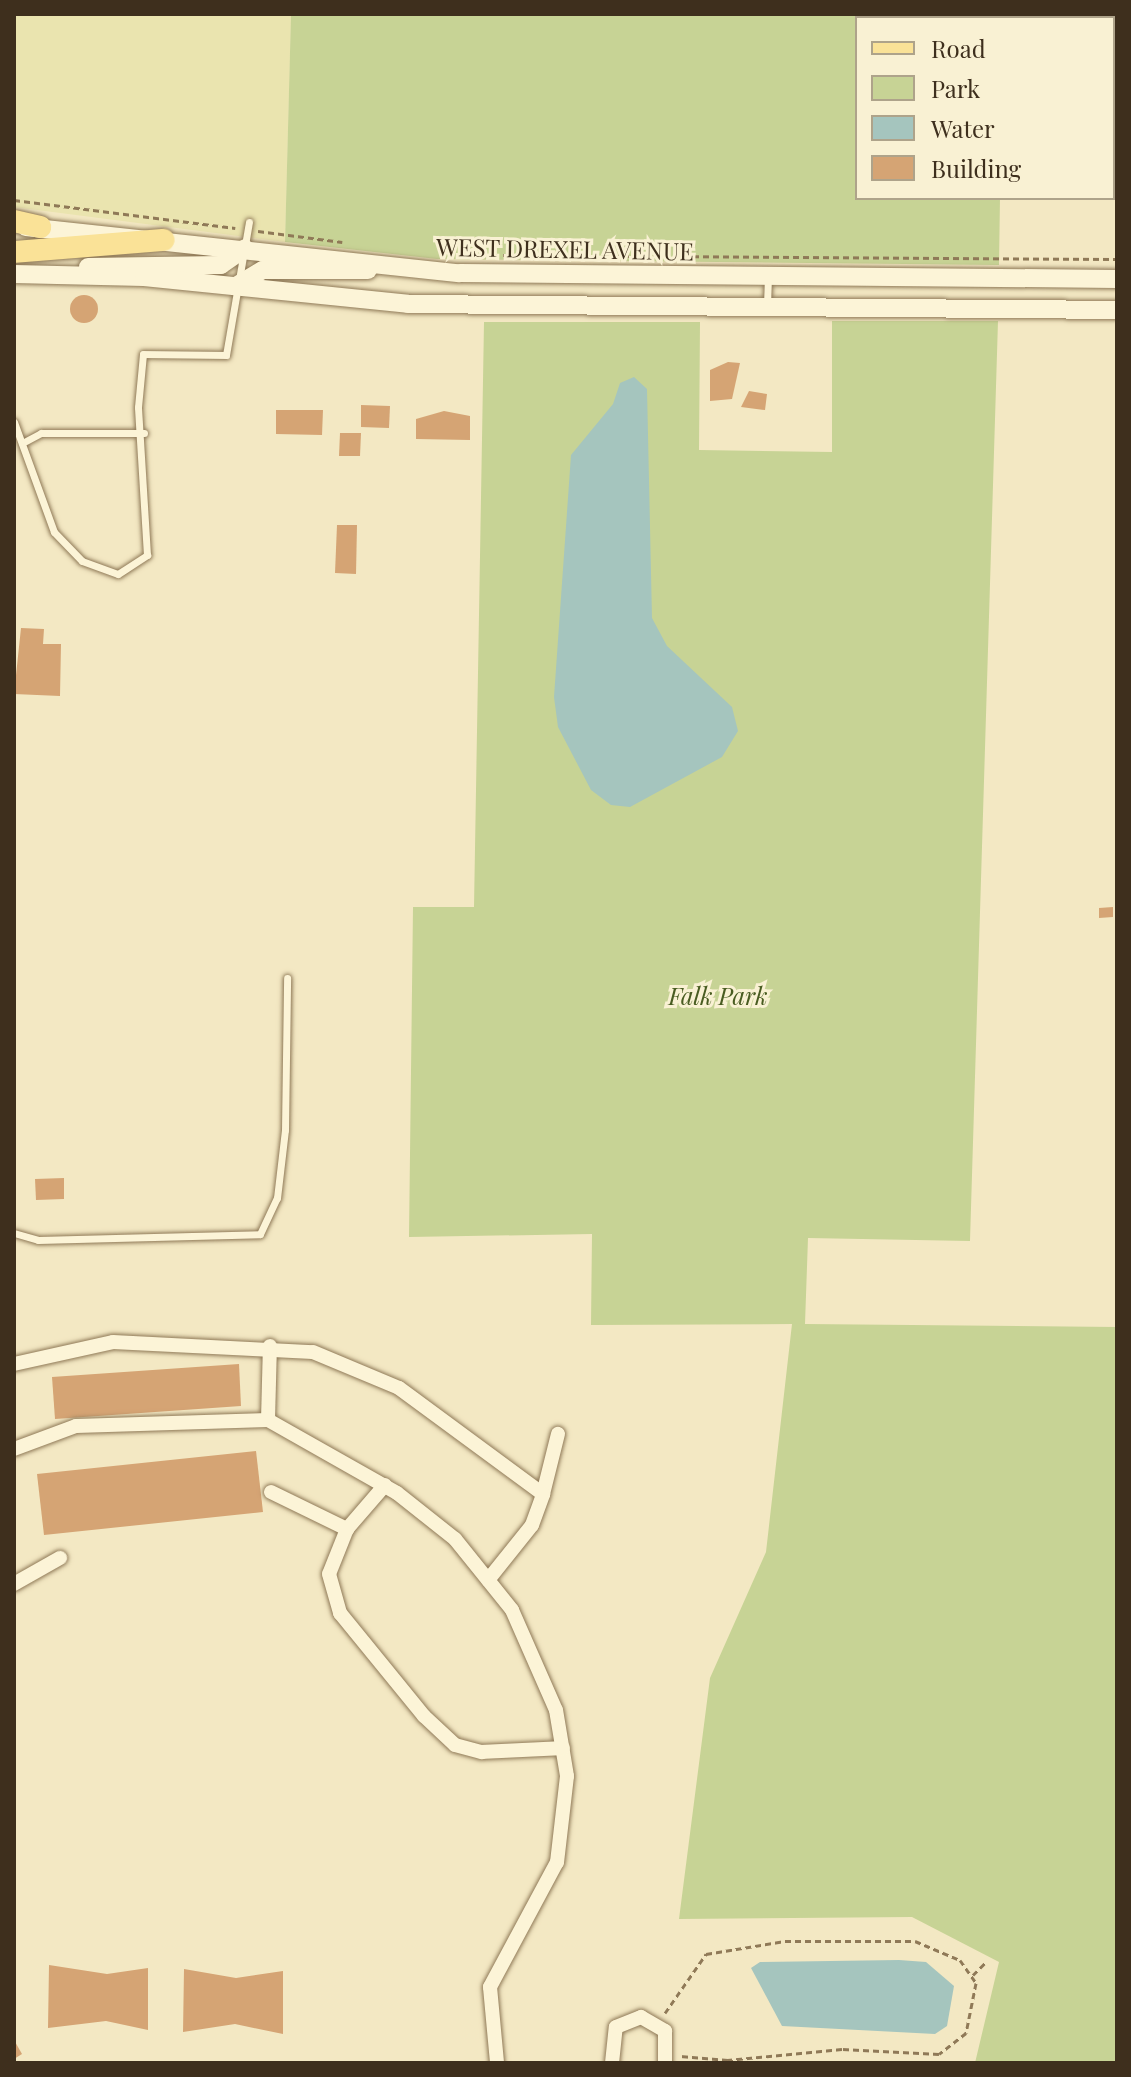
<!DOCTYPE html>
<html>
<head>
<meta charset="utf-8">
<style>
	body { margin:0 }
	#map { position:relative; width:1131px; height:2077px; overflow:hidden; background:#f3e8c3; font-family:"Playfair Display",serif }
	div>[style] { position:absolute }
	[style*='--x'] { left:calc(var(--x)*1px); top:calc(var(--y)*1px); width:calc(var(--w)*1px); rotate:calc(var(--a)*1deg) }
	.farmland>* { inset:0; background:#eae4af }
	.green>* { inset:0; background:#c7d395 }
	.water>* { inset:0; background:#a5c5be }
	.building>* { inset:0; background:#d5a474 }
	.round { border-radius:50% }
	.path>* { height:3px; margin-top:-1.5px; transform-origin:0; background:repeating-linear-gradient(90deg,#8f7957 0 6px,transparent 0 10px) }
	.roads { filter:drop-shadow(0 0 2px #8f7957) drop-shadow(0 0 2px #8f7957) }
	.service>* { height:7px; margin:-3.5px; padding:0 3.5px; transform-origin:3.5px; border-radius:3.5px; background:#fcf4d7 }
	.minor>* { height:14px; margin:-7px; padding:0 7px; transform-origin:7px; border-radius:7px; background:#fcf4d7 }
	.tertiary>* { height:18px; margin:-9px; padding:0 9px; transform-origin:9px; border-radius:9px; background:#fcf4d7 }
	.primary>* { height:22px; margin:-11px; padding:0 11px; transform-origin:11px; border-radius:11px; background:#fae297 }
	span { translate:-50% -50%; white-space:nowrap; text-align:center; line-height:1.15; -webkit-text-stroke:6px #f9f1d3; paint-order:stroke }
	.street-label { font-size:24px; color:#3e2f1d }
	.park-label { font-size:24px; color:#495c21; font-style:italic }
	.frame { position:absolute; inset:0; border:16px solid #3e2f1d; pointer-events:none }
	.legend { position:absolute; left:855px; top:16px; width:260px; height:184px; box-sizing:border-box; background:#f9f1d3; border:2px solid #aea38a; margin:0; padding:10px 14px; list-style:none; font-size:24px; color:#3e2f1d }
	.legend li { display:flex; align-items:center; gap:16px; height:40px }
	.legend b { width:40px; border:2px solid #aea38a }
</style>
</head>
<body>
<div id="map">
	<div class="farmland">
		<i style="clip-path:polygon(14px 14px,291px 14px,285px 242px,14px 207px)"></i>
	</div>
	<div class="green">
		<i style="clip-path:polygon(291px 14px,1002px 14px,857px 18px,857px 198px,1000px 198px,999px 265px,437px 259px,285px 242px)"></i>
		<i style="clip-path:polygon(832px 321px,998px 321px,970px 1241px,808px 1238px,805px 1324px,1117px 1327px,1117px 2063px,975px 2063px,999px 1962px,912px 1917px,679px 1919px,710px 1678px,766px 1552px,792px 1324px,591px 1325px,592px 1234px,409px 1237px,413px 907px,474px 907px,484px 322px,700px 322px,699px 450px,832px 452px)"></i>
	</div>
	<div class="water">
		<i style="clip-path:polygon(634px 377px,647px 389px,652px 618px,667px 646px,732px 707px,738px 731px,722px 757px,630px 807px,611px 805px,591px 790px,558px 727px,554px 697px,571px 455px,613px 404px,620px 383px)"></i>
		<i style="clip-path:polygon(899px 1960px,926px 1962px,954px 1986px,947px 2026px,935px 2034px,782px 2026px,751px 1968px,760px 1962px)"></i>
	</div>
	<div class="building">
		<i class="round" style="left:70px;top:295px;width:28px;height:28px"></i>
		<i style="clip-path:polygon(728px 362px,740px 363px,732px 399px,710px 401px,710px 370px)"></i>
		<i style="clip-path:polygon(749px 391px,767px 394px,765px 410px,741px 407px)"></i>
		<i style="clip-path:polygon(361px 405px,390px 406px,389px 428px,361px 427px)"></i>
		<i style="clip-path:polygon(276px 410px,323px 410px,322px 435px,276px 434px)"></i>
		<i style="clip-path:polygon(444px 411px,470px 416px,470px 440px,416px 439px,416px 419px)"></i>
		<i style="clip-path:polygon(340px 433px,361px 433px,360px 456px,339px 456px)"></i>
		<i style="clip-path:polygon(337px 525px,357px 525px,356px 574px,335px 573px)"></i>
		<i style="clip-path:polygon(21px 628px,44px 629px,43px 644px,61px 644px,60px 696px,14px 694px)"></i>
		<i style="clip-path:polygon(1113px 907px,1113px 917px,1099px 918px,1099px 908px)"></i>
		<i style="clip-path:polygon(64px 1178px,64px 1199px,36px 1200px,35px 1179px)"></i>
		<i style="clip-path:polygon(239px 1364px,241px 1406px,55px 1419px,52px 1377px)"></i>
		<i style="clip-path:polygon(256px 1451px,263px 1512px,44px 1535px,37px 1474px)"></i>
		<i style="clip-path:polygon(49px 1965px,107px 1974px,148px 1968px,148px 2030px,106px 2021px,48px 2028px)"></i>
		<i style="clip-path:polygon(184px 1969px,236px 1978px,283px 1971px,283px 2034px,235px 2024px,183px 2032px)"></i>
		<i style="clip-path:polygon(14px 2040px,22px 2054px,14px 2059px)"></i>
	</div>
	<div class="path">
		<i style="--x:14;--y:200;--w:223;--a:7.2"></i>
		<i style="--x:258;--y:231;--w:85;--a:7.5"></i>
		<i style="--x:493;--y:255;--w:624;--a:0.37"></i>
		<i style="--x:973;--y:1975;--w:17;--a:-45"></i>
		<i style="--x:665;--y:2013;--w:72;--a:-55.2"></i>
		<i style="--x:706;--y:1954;--w:80;--a:-9.3"></i>
		<i style="--x:785;--y:1941;--w:130;--a:0"></i>
		<i style="--x:915;--y:1941;--w:49;--a:22.9"></i>
		<i style="--x:960;--y:1960;--w:28;--a:55"></i>
		<i style="--x:976;--y:1983;--w:51;--a:101.3"></i>
		<i style="--x:966;--y:2033;--w:34;--a:142"></i>
		<i style="--x:939;--y:2054;--w:97;--a:-177"></i>
		<i style="--x:842;--y:2049;--w:115;--a:174.5"></i>
		<i style="--x:728;--y:2060;--w:48;--a:-175.2"></i>
	</div>
	<div class="roads">
		<div class="service">
			<i style="--x:767;--y:305;--w:28;--a:-88"></i>
			<i style="--x:14;--y:422;--w:117;--a:70"></i>
			<i style="--x:54;--y:532;--w:40;--a:46"></i>
			<i style="--x:82;--y:561;--w:38;--a:20"></i>
			<i style="--x:118;--y:574;--w:35;--a:-33"></i>
			<i style="--x:147;--y:555;--w:148;--a:-93.5"></i>
			<i style="--x:138;--y:407;--w:53;--a:-84.6"></i>
			<i style="--x:143;--y:354;--w:83;--a:0.7"></i>
			<i style="--x:226;--y:355;--w:135;--a:-80.2"></i>
			<i style="--x:26;--y:441;--w:17;--a:-28"></i>
			<i style="--x:41;--y:433;--w:103;--a:0"></i>
			<i style="--x:14;--y:1233;--w:25;--a:16"></i>
			<i style="--x:38;--y:1240;--w:222;--a:-1.5"></i>
			<i style="--x:260;--y:1234;--w:40;--a:-65"></i>
			<i style="--x:277;--y:1198;--w:68;--a:-83.3"></i>
			<i style="--x:285;--y:1130;--w:152;--a:-89.2"></i>
		</div>
		<div class="minor">
			<i style="--x:14;--y:1364;--w:101;--a:-12.5"></i>
			<i style="--x:113;--y:1342;--w:200;--a:2.9"></i>
			<i style="--x:313;--y:1352;--w:93;--a:22.7"></i>
			<i style="--x:399;--y:1388;--w:179;--a:36.4"></i>
			<i style="--x:543;--y:1494;--w:62;--a:-76"></i>
			<i style="--x:268;--y:1420;--w:148;--a:29.5"></i>
			<i style="--x:397;--y:1493;--w:74;--a:38.4"></i>
			<i style="--x:455;--y:1539;--w:91;--a:51.2"></i>
			<i style="--x:512;--y:1610;--w:109;--a:66.3"></i>
			<i style="--x:556;--y:1710;--w:67;--a:80.5"></i>
			<i style="--x:567;--y:1776;--w:87;--a:96.6"></i>
			<i style="--x:557;--y:1862;--w:142;--a:118.2"></i>
			<i style="--x:490;--y:1987;--w:76;--a:84.7"></i>
			<i style="--x:268;--y:1420;--w:74;--a:-88.5"></i>
			<i style="--x:14;--y:1449;--w:66;--a:-20.4"></i>
			<i style="--x:76;--y:1426;--w:192;--a:-1.8"></i>
			<i style="--x:271;--y:1492;--w:85;--a:26"></i>
			<i style="--x:347;--y:1529;--w:58;--a:-49.2"></i>
			<i style="--x:347;--y:1529;--w:48;--a:111.8"></i>
			<i style="--x:329;--y:1574;--w:41;--a:74.2"></i>
			<i style="--x:340;--y:1613;--w:133;--a:50.8"></i>
			<i style="--x:424;--y:1716;--w:42;--a:43.1"></i>
			<i style="--x:455;--y:1745;--w:28;--a:15"></i>
			<i style="--x:482;--y:1752;--w:81;--a:-2.8"></i>
			<i style="--x:488;--y:1580;--w:70;--a:-51.3"></i>
			<i style="--x:532;--y:1525;--w:33;--a:-70"></i>
			<i style="--x:14;--y:1584;--w:53;--a:-29.5"></i>
			<i style="--x:612;--y:2063;--w:36;--a:-84"></i>
			<i style="--x:616;--y:2027;--w:27;--a:-22"></i>
			<i style="--x:641;--y:2017;--w:28;--a:30"></i>
			<i style="--x:665;--y:2031;--w:32;--a:90"></i>
		</div>
		<div class="tertiary">
			<i style="--x:26;--y:227;--w:436;--a:6.1"></i>
			<i style="--x:460;--y:273;--w:657;--a:0.52"></i>
			<i style="--x:88;--y:267;--w:133;--a:-0.9"></i>
			<i style="--x:221;--y:265;--w:29;--a:-35"></i>
			<i style="--x:14;--y:274;--w:130;--a:1.3"></i>
			<i style="--x:144;--y:277;--w:265;--a:5.8"></i>
			<i style="--x:408;--y:304;--w:709;--a:0.48"></i>
			<i style="--x:236;--y:286;--w:31;--a:-31"></i>
			<i style="--x:263;--y:270;--w:105;--a:0"></i>
		</div>
		<div class="primary">
			<i style="--x:14;--y:221;--w:27;--a:13"></i>
			<i style="--x:14;--y:252;--w:150;--a:-4.6"></i>
		</div>
	</div>
	<div class="street-label">
		<span style="left:565px;top:249px;rotate:1deg">WEST DREXEL AVENUE</span>
	</div>
	<div class="park-label">
		<span style="left:718px;top:996px">Falk Park</span>
	</div>
	<div class="frame"></div>
	<ul class="legend">
	<li><b style="height:10px;background:#fae297"></b>Road</li>
	<li><b style="height:22px;background:#c7d395"></b>Park</li>
	<li><b style="height:22px;background:#a5c5be"></b>Water</li>
	<li><b style="height:22px;background:#d5a474"></b>Building</li>
	</ul>
</div>
</body>
</html>
